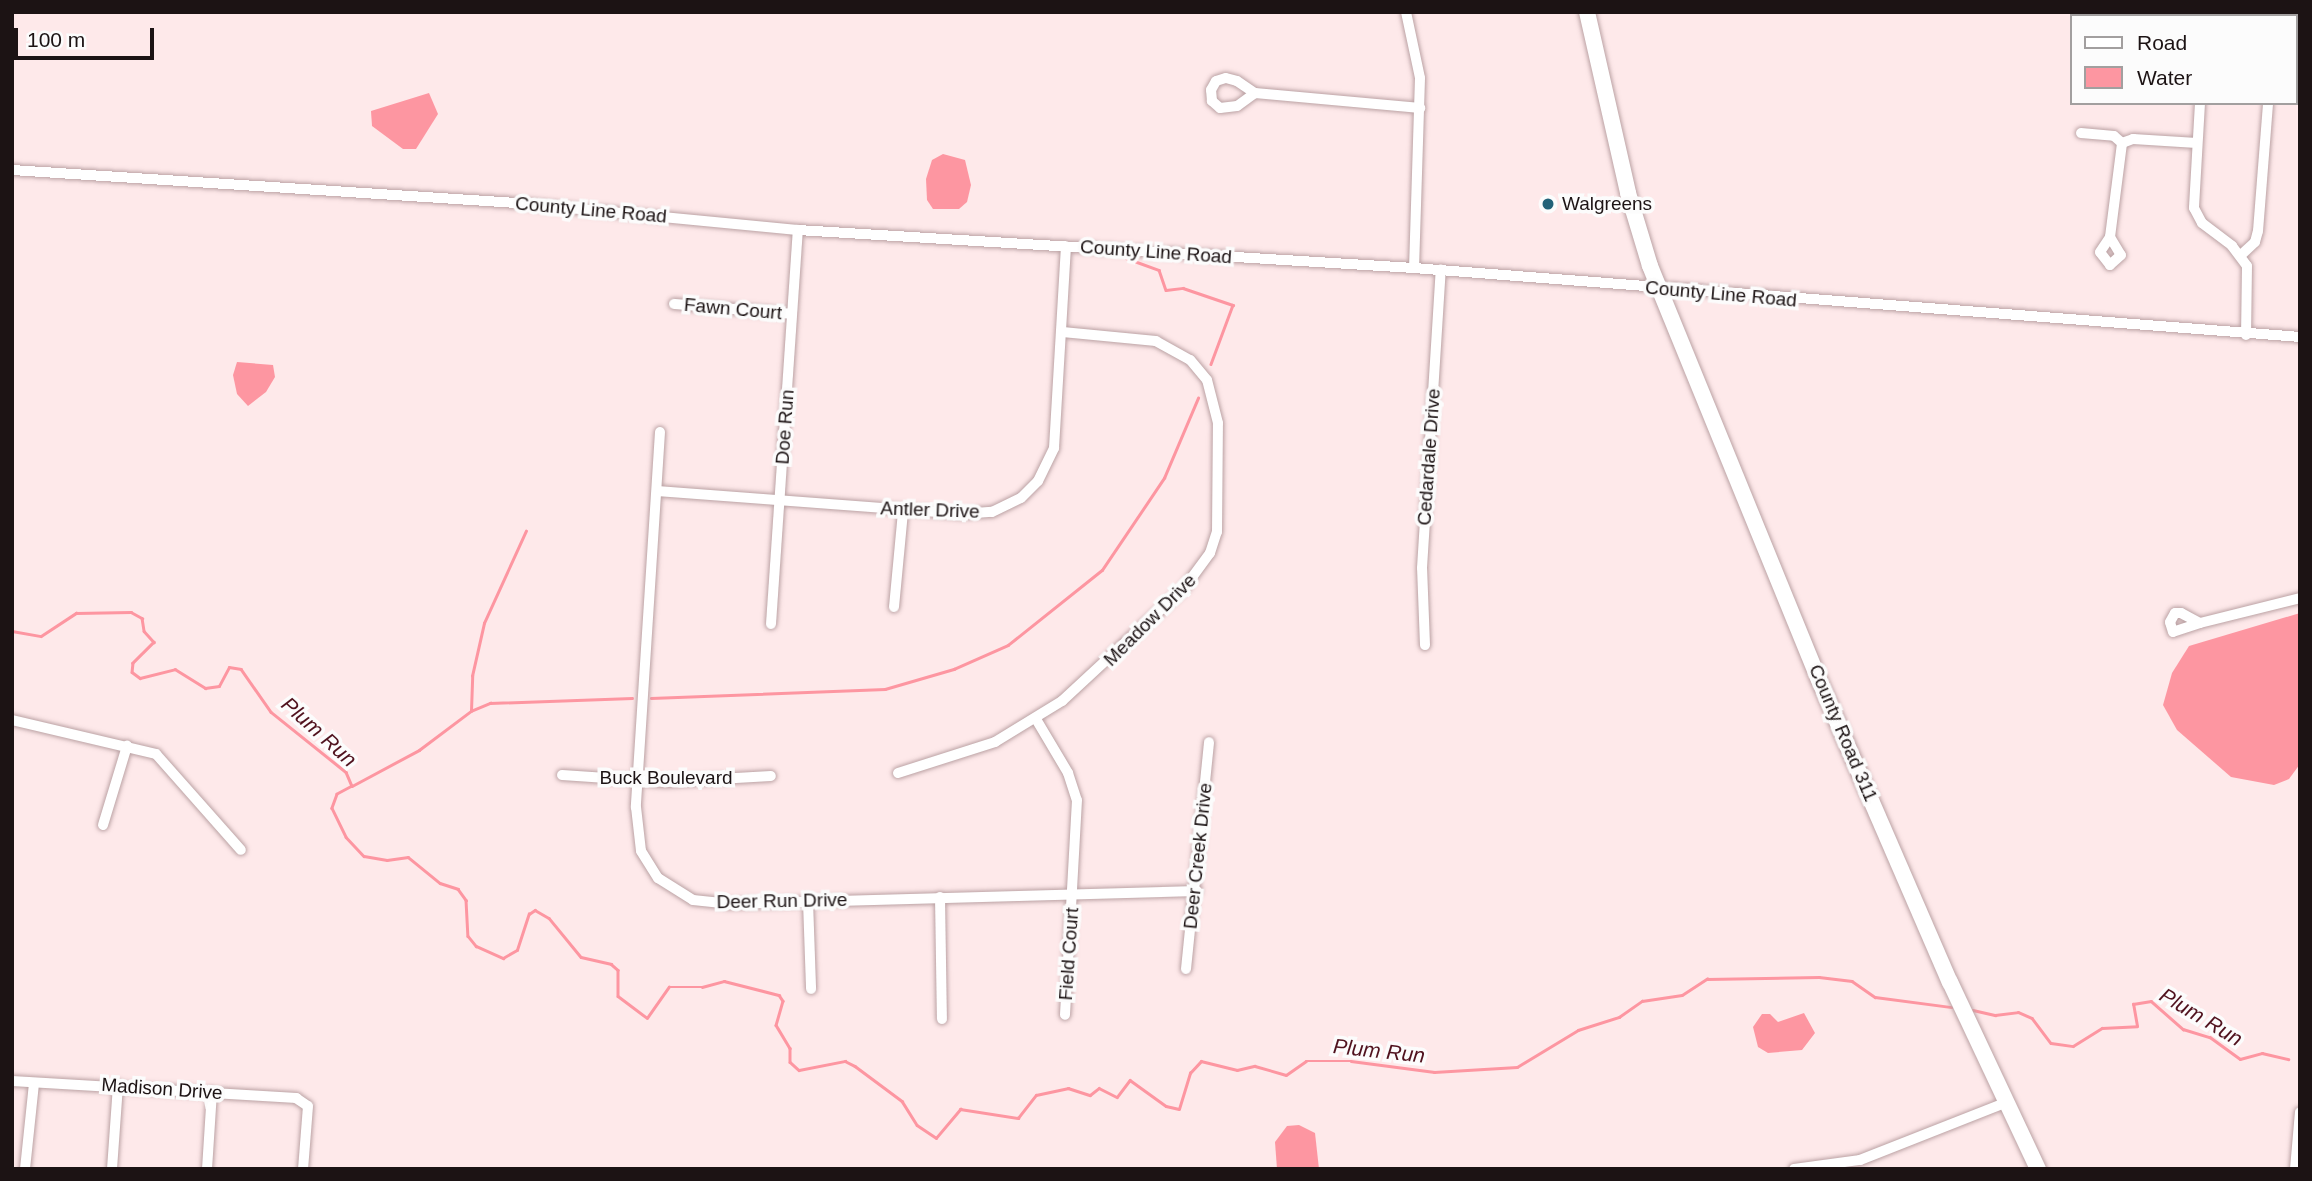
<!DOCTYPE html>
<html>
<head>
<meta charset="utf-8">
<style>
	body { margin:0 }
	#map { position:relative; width:2312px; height:1181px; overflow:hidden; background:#fee9ea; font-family:Helvetica,sans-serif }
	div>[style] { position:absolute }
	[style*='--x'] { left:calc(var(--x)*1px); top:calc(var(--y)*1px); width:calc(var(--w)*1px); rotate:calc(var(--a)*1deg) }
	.water>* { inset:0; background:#fd96a1 }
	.stream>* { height:2.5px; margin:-1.25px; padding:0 1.25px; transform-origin:1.25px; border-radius:1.25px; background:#fd96a1 }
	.roads { filter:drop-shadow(0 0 2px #bba2a4) drop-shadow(0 0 2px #bba2a4) }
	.street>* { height:10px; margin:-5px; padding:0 5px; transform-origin:5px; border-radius:5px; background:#fff }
	.primary>* { height:16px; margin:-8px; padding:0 8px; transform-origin:8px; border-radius:8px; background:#fff }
	.dots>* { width:19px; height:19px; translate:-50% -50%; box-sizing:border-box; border:4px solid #fcfcfc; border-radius:50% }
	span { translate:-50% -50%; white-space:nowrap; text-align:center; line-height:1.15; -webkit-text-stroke:7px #fcfcfc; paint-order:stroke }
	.poi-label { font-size:19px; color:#1c1314 }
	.left { translate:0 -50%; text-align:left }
	.street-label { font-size:19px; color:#1c1314 }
	.water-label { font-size:21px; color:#50121e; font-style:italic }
	.frame { position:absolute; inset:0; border:14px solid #1c1314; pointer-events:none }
	.legend { position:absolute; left:2070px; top:14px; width:228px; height:91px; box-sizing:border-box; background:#fcfcfc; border:2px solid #a29f9f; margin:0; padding:9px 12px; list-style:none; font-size:21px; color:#1c1314 }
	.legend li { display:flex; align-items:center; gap:14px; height:35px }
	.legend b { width:35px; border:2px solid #a29f9f }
	.scale { position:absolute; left:14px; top:28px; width:140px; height:32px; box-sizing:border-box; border:4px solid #1c1314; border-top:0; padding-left:9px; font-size:21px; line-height:24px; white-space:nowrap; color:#1c1314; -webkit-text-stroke:5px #fcfcfc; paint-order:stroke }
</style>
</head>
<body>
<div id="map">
	<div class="water">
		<i style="clip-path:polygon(429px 93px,438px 114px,416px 149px,403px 149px,372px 126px,371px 111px)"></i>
		<i style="clip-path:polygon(943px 154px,965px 160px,971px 185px,967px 202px,959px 209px,933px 209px,927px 200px,926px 179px,932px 160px)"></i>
		<i style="clip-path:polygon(237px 362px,273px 365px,275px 377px,266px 392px,248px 406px,237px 394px,233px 375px)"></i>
		<i style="clip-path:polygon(2300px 613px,2300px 764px,2289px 779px,2274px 785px,2231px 777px,2177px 730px,2163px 705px,2172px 673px,2189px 646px)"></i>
		<i style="clip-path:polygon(1804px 1013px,1815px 1033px,1802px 1050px,1768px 1053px,1758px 1047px,1753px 1027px,1762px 1014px,1770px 1014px,1778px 1022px)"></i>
		<i style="clip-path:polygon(1299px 1125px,1315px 1133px,1319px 1169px,1277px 1169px,1275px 1142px,1287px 1126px)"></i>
	</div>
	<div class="stream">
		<i style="--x:1126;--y:258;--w:35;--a:20"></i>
		<i style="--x:1159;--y:270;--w:21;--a:71"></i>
		<i style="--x:1166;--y:290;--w:17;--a:-7"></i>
		<i style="--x:1183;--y:288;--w:53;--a:18.8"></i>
		<i style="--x:1233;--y:305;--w:63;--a:110.4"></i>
		<i style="--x:12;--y:631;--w:29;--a:10"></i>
		<i style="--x:41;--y:636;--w:42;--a:-33.3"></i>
		<i style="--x:76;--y:613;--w:55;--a:-1"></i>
		<i style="--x:131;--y:612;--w:13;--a:29"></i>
		<i style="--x:142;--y:618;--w:13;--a:81"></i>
		<i style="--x:144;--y:631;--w:15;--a:48"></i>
		<i style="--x:154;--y:642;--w:30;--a:135"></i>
		<i style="--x:133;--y:663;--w:9;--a:96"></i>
		<i style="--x:132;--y:672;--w:10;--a:37"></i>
		<i style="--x:140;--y:678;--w:36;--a:-14"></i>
		<i style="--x:175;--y:669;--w:36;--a:32"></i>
		<i style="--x:205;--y:688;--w:14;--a:-8"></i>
		<i style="--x:219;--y:686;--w:21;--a:-62"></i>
		<i style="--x:229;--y:667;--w:12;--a:9"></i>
		<i style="--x:241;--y:669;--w:52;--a:55.1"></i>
		<i style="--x:271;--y:712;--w:96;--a:38.7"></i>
		<i style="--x:346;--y:772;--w:15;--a:67"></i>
		<i style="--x:352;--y:786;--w:17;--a:152"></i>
		<i style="--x:337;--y:794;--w:15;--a:110"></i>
		<i style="--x:332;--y:808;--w:32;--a:64"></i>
		<i style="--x:346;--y:837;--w:26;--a:47"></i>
		<i style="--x:364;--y:856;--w:23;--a:10"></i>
		<i style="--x:387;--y:860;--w:21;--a:-8"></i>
		<i style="--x:408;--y:857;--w:41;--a:39.1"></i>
		<i style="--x:440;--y:883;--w:19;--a:18"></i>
		<i style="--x:458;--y:889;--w:14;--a:54"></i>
		<i style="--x:466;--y:900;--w:36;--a:87"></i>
		<i style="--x:468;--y:936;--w:13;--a:51"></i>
		<i style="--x:476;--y:946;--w:30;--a:24"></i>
		<i style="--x:503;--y:958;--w:16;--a:-30"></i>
		<i style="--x:517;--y:950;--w:38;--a:-72"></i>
		<i style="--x:529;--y:914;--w:7;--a:-34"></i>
		<i style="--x:535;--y:910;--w:16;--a:30"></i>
		<i style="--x:549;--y:918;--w:50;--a:50.6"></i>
		<i style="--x:581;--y:957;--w:31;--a:13"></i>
		<i style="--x:611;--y:964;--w:9;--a:41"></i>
		<i style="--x:618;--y:970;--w:26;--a:90"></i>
		<i style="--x:618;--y:996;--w:36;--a:37"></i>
		<i style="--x:647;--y:1018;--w:38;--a:-55"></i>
		<i style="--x:669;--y:987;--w:33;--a:0"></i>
		<i style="--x:702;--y:987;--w:23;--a:-15"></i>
		<i style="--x:724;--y:981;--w:57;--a:14.3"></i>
		<i style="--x:779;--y:995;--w:7;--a:56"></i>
		<i style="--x:783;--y:1001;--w:25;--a:106"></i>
		<i style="--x:776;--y:1025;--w:27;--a:59"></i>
		<i style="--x:790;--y:1048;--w:14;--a:90"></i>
		<i style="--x:790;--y:1062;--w:12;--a:42"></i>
		<i style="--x:799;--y:1070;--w:47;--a:-11.1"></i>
		<i style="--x:845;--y:1061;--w:11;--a:27"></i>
		<i style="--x:855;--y:1066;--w:59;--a:36.7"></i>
		<i style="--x:902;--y:1101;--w:28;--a:58"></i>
		<i style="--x:917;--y:1125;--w:23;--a:34"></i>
		<i style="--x:936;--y:1138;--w:38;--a:-50"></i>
		<i style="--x:960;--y:1109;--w:59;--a:8.8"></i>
		<i style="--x:1018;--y:1118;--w:29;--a:-52"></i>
		<i style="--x:1036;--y:1095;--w:33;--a:-12"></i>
		<i style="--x:1068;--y:1088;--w:23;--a:18"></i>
		<i style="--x:1090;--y:1095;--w:11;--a:-38"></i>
		<i style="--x:1099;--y:1088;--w:20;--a:27"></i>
		<i style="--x:1117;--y:1097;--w:21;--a:-53"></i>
		<i style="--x:1130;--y:1080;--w:44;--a:35.8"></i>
		<i style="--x:1166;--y:1106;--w:13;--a:13"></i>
		<i style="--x:1179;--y:1109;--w:38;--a:-73"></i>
		<i style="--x:1190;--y:1073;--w:16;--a:-47"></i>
		<i style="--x:1201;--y:1061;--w:37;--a:14"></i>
		<i style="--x:1237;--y:1070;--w:18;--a:-13"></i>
		<i style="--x:1255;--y:1066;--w:32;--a:16"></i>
		<i style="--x:1286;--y:1075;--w:24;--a:-35"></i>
		<i style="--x:1306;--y:1061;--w:45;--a:0"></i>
		<i style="--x:1351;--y:1061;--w:84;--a:7.5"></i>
		<i style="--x:1434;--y:1072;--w:83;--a:-3.4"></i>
		<i style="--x:1517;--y:1067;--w:71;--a:-31.2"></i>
		<i style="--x:1578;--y:1030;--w:43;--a:-17.6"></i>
		<i style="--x:1619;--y:1017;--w:28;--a:-35"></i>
		<i style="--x:1642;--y:1001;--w:40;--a:-8.5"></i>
		<i style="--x:1682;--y:995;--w:30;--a:-33"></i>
		<i style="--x:1707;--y:979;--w:112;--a:-1"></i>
		<i style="--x:1819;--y:977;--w:33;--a:7"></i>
		<i style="--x:1852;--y:981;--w:28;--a:35"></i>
		<i style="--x:1875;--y:997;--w:77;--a:7.5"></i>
		<i style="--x:651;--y:698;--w:234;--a:-2.2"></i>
		<i style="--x:885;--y:689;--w:72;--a:-16.2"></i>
		<i style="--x:954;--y:669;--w:59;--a:-24"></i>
		<i style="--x:1008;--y:645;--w:120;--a:-38.6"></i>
		<i style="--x:1102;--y:570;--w:111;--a:-56"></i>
		<i style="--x:1164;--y:478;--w:87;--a:-67"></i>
		<i style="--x:471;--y:711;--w:35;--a:-88"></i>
		<i style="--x:472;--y:676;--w:54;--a:-77.2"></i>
		<i style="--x:484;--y:623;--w:101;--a:-65.5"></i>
		<i style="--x:352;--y:786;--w:76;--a:-28.2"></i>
		<i style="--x:419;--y:750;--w:65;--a:-36.9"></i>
		<i style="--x:471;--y:711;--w:21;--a:-23"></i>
		<i style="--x:490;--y:703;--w:142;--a:-2"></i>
		<i style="--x:1973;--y:1010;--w:23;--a:13"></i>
		<i style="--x:1995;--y:1015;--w:23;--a:-7"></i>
		<i style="--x:2018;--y:1012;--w:15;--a:23"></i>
		<i style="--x:2032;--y:1018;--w:31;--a:53"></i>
		<i style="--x:2051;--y:1043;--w:22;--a:8"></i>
		<i style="--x:2073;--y:1046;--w:34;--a:-32"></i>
		<i style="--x:2102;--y:1028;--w:35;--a:-3"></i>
		<i style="--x:2137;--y:1026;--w:22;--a:-100"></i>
		<i style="--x:2133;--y:1004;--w:18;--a:-9"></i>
		<i style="--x:2151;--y:1001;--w:43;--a:41.2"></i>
		<i style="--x:2183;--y:1029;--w:28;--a:17"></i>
		<i style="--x:2210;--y:1037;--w:37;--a:36"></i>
		<i style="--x:2240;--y:1059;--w:23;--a:-15"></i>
		<i style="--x:2262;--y:1053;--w:27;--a:13"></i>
	</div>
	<div class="roads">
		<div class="street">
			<i style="--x:1406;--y:12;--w:67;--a:78"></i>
			<i style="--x:1420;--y:78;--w:190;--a:91.8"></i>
			<i style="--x:2190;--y:12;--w:46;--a:5"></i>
			<i style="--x:2286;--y:16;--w:4;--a:-63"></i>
			<i style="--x:1226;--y:78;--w:11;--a:15"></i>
			<i style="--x:1237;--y:81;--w:22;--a:34"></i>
			<i style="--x:1255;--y:93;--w:22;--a:144"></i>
			<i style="--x:1237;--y:106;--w:17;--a:173"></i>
			<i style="--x:1220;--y:108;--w:11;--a:-139"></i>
			<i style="--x:1212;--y:101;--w:11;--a:-95"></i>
			<i style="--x:1211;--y:90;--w:10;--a:-61"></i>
			<i style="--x:1216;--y:81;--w:10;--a:-17"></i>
			<i style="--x:1255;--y:93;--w:166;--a:5.2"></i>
			<i style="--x:2200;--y:103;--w:105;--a:93.3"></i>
			<i style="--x:2194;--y:208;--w:17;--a:62"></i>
			<i style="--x:2202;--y:223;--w:38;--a:37"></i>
			<i style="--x:2232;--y:246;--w:25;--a:53"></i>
			<i style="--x:2247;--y:266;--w:69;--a:90.8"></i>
			<i style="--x:2081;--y:133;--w:33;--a:5"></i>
			<i style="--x:2114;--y:136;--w:11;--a:41"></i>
			<i style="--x:12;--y:170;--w:506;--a:3.74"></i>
			<i style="--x:517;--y:203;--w:282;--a:5.5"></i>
			<i style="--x:798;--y:230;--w:617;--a:3.53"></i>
			<i style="--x:1414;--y:268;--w:889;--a:4.45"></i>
			<i style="--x:2110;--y:237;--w:95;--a:-82.7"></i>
			<i style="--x:2122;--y:143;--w:12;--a:-20"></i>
			<i style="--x:2133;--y:139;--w:64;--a:3.6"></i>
			<i style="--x:2110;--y:237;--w:21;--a:59"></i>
			<i style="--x:2121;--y:255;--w:15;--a:138"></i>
			<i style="--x:2110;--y:265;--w:16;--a:-128"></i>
			<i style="--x:2100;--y:252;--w:18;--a:-56"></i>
			<i style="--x:2241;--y:255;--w:19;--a:-43"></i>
			<i style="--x:2255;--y:242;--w:11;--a:-75"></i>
			<i style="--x:2258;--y:231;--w:128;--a:-85.5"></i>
			<i style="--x:674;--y:304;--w:118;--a:4.8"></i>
			<i style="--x:660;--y:432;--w:376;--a:93.7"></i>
			<i style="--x:636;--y:807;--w:44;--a:83.5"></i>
			<i style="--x:641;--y:851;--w:32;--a:58"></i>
			<i style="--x:658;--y:878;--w:41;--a:32.2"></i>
			<i style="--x:693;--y:900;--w:36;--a:6"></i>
			<i style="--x:729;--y:904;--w:468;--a:-1.6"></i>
			<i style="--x:657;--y:491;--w:305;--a:4.3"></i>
			<i style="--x:961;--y:514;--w:31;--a:-4"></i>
			<i style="--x:992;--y:512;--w:32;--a:-26"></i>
			<i style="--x:1021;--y:498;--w:24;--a:-45"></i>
			<i style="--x:1038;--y:481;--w:37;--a:-64"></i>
			<i style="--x:1054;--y:448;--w:202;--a:-86.6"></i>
			<i style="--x:894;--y:607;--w:96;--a:-84.6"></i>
			<i style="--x:2175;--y:613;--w:6;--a:0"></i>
			<i style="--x:2181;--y:613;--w:21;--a:28"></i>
			<i style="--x:2200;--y:623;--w:28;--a:162"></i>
			<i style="--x:2173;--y:632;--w:10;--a:-107"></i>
			<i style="--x:2170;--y:622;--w:10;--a:-61"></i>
			<i style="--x:2200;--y:623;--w:103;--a:-14"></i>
			<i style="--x:771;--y:624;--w:395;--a:-86.1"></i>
			<i style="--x:1425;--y:645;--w:77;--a:-92.2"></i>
			<i style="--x:1422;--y:568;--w:299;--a:-86.4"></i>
			<i style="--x:1036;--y:719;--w:63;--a:59.3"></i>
			<i style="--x:1068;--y:773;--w:28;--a:72"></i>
			<i style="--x:1077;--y:800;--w:215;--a:93.2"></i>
			<i style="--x:12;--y:720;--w:148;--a:13.3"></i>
			<i style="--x:156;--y:754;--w:128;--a:48.5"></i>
			<i style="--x:898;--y:773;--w:102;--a:-17.7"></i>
			<i style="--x:995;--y:742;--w:79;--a:-31.5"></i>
			<i style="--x:1062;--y:701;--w:168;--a:-42.8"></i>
			<i style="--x:1185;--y:587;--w:42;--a:-53.7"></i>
			<i style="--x:1210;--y:553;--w:22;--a:-72"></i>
			<i style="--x:1217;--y:532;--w:109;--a:-89.5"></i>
			<i style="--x:1218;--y:423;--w:44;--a:-104.3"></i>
			<i style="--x:1207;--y:380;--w:26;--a:-130"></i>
			<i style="--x:1190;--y:360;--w:39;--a:-151"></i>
			<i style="--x:1156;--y:341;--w:94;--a:-174.5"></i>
			<i style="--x:562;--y:775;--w:104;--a:3.9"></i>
			<i style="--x:666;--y:782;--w:105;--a:-3.3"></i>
			<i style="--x:103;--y:825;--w:83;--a:-73.1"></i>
			<i style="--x:940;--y:897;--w:122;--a:89.1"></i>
			<i style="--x:808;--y:901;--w:88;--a:88"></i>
			<i style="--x:1186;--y:969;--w:228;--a:-84.2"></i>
			<i style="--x:12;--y:1081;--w:285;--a:3.4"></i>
			<i style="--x:296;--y:1098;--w:14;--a:34"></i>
			<i style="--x:308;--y:1106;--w:63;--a:94.5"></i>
			<i style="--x:25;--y:1169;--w:86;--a:-84"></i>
			<i style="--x:112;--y:1169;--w:84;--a:-85.9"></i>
			<i style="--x:207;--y:1169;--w:77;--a:-86.3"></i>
			<i style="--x:1794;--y:1169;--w:67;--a:-7.8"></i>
			<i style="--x:1860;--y:1160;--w:158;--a:-21.5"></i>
			<i style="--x:2295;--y:1169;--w:57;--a:-85"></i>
		</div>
		<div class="primary">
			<i style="--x:1587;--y:12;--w:186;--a:77.2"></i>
			<i style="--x:1628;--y:193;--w:76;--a:73.2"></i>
			<i style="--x:1650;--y:266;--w:447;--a:67.8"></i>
			<i style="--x:1819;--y:680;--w:329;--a:66.6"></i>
			<i style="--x:1950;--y:982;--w:207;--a:64.8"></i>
		</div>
	</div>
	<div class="dots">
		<i style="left:1548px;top:204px;background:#236278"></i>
	</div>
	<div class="poi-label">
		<span class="left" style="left:1562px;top:204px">Walgreens</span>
	</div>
	<div class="street-label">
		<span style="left:591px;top:210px;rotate:5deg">County Line Road</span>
		<span style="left:1156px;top:252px;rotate:4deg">County Line Road</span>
		<span style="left:1721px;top:294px;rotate:5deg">County Line Road</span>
		<span style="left:733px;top:309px;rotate:5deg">Fawn Court</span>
		<span style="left:785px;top:427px;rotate:-86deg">Doe Run</span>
		<span style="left:1429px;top:457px;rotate:-86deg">Cedardale Drive</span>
		<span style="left:930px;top:510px;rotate:2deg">Antler Drive</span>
		<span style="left:1150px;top:620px;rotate:-45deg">Meadow Drive</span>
		<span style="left:1843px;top:733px;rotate:67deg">County Road 311</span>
		<span style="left:666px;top:778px">Buck Boulevard</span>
		<span style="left:1198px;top:856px;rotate:-84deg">Deer Creek Drive</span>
		<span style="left:782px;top:901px;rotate:-1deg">Deer Run Drive</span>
		<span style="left:1069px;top:954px;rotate:-86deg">Field Court</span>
		<span style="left:162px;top:1089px;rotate:4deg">Madison Drive</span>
	</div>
	<div class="water-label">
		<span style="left:319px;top:732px;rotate:42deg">Plum Run</span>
		<span style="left:2201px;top:1017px;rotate:31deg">Plum Run</span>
		<span style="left:1379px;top:1051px;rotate:6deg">Plum Run</span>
	</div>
	<div class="frame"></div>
	<ul class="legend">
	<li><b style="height:9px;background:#fff"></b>Road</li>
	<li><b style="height:19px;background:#fd96a1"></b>Water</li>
	</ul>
	<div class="scale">100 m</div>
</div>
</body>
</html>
